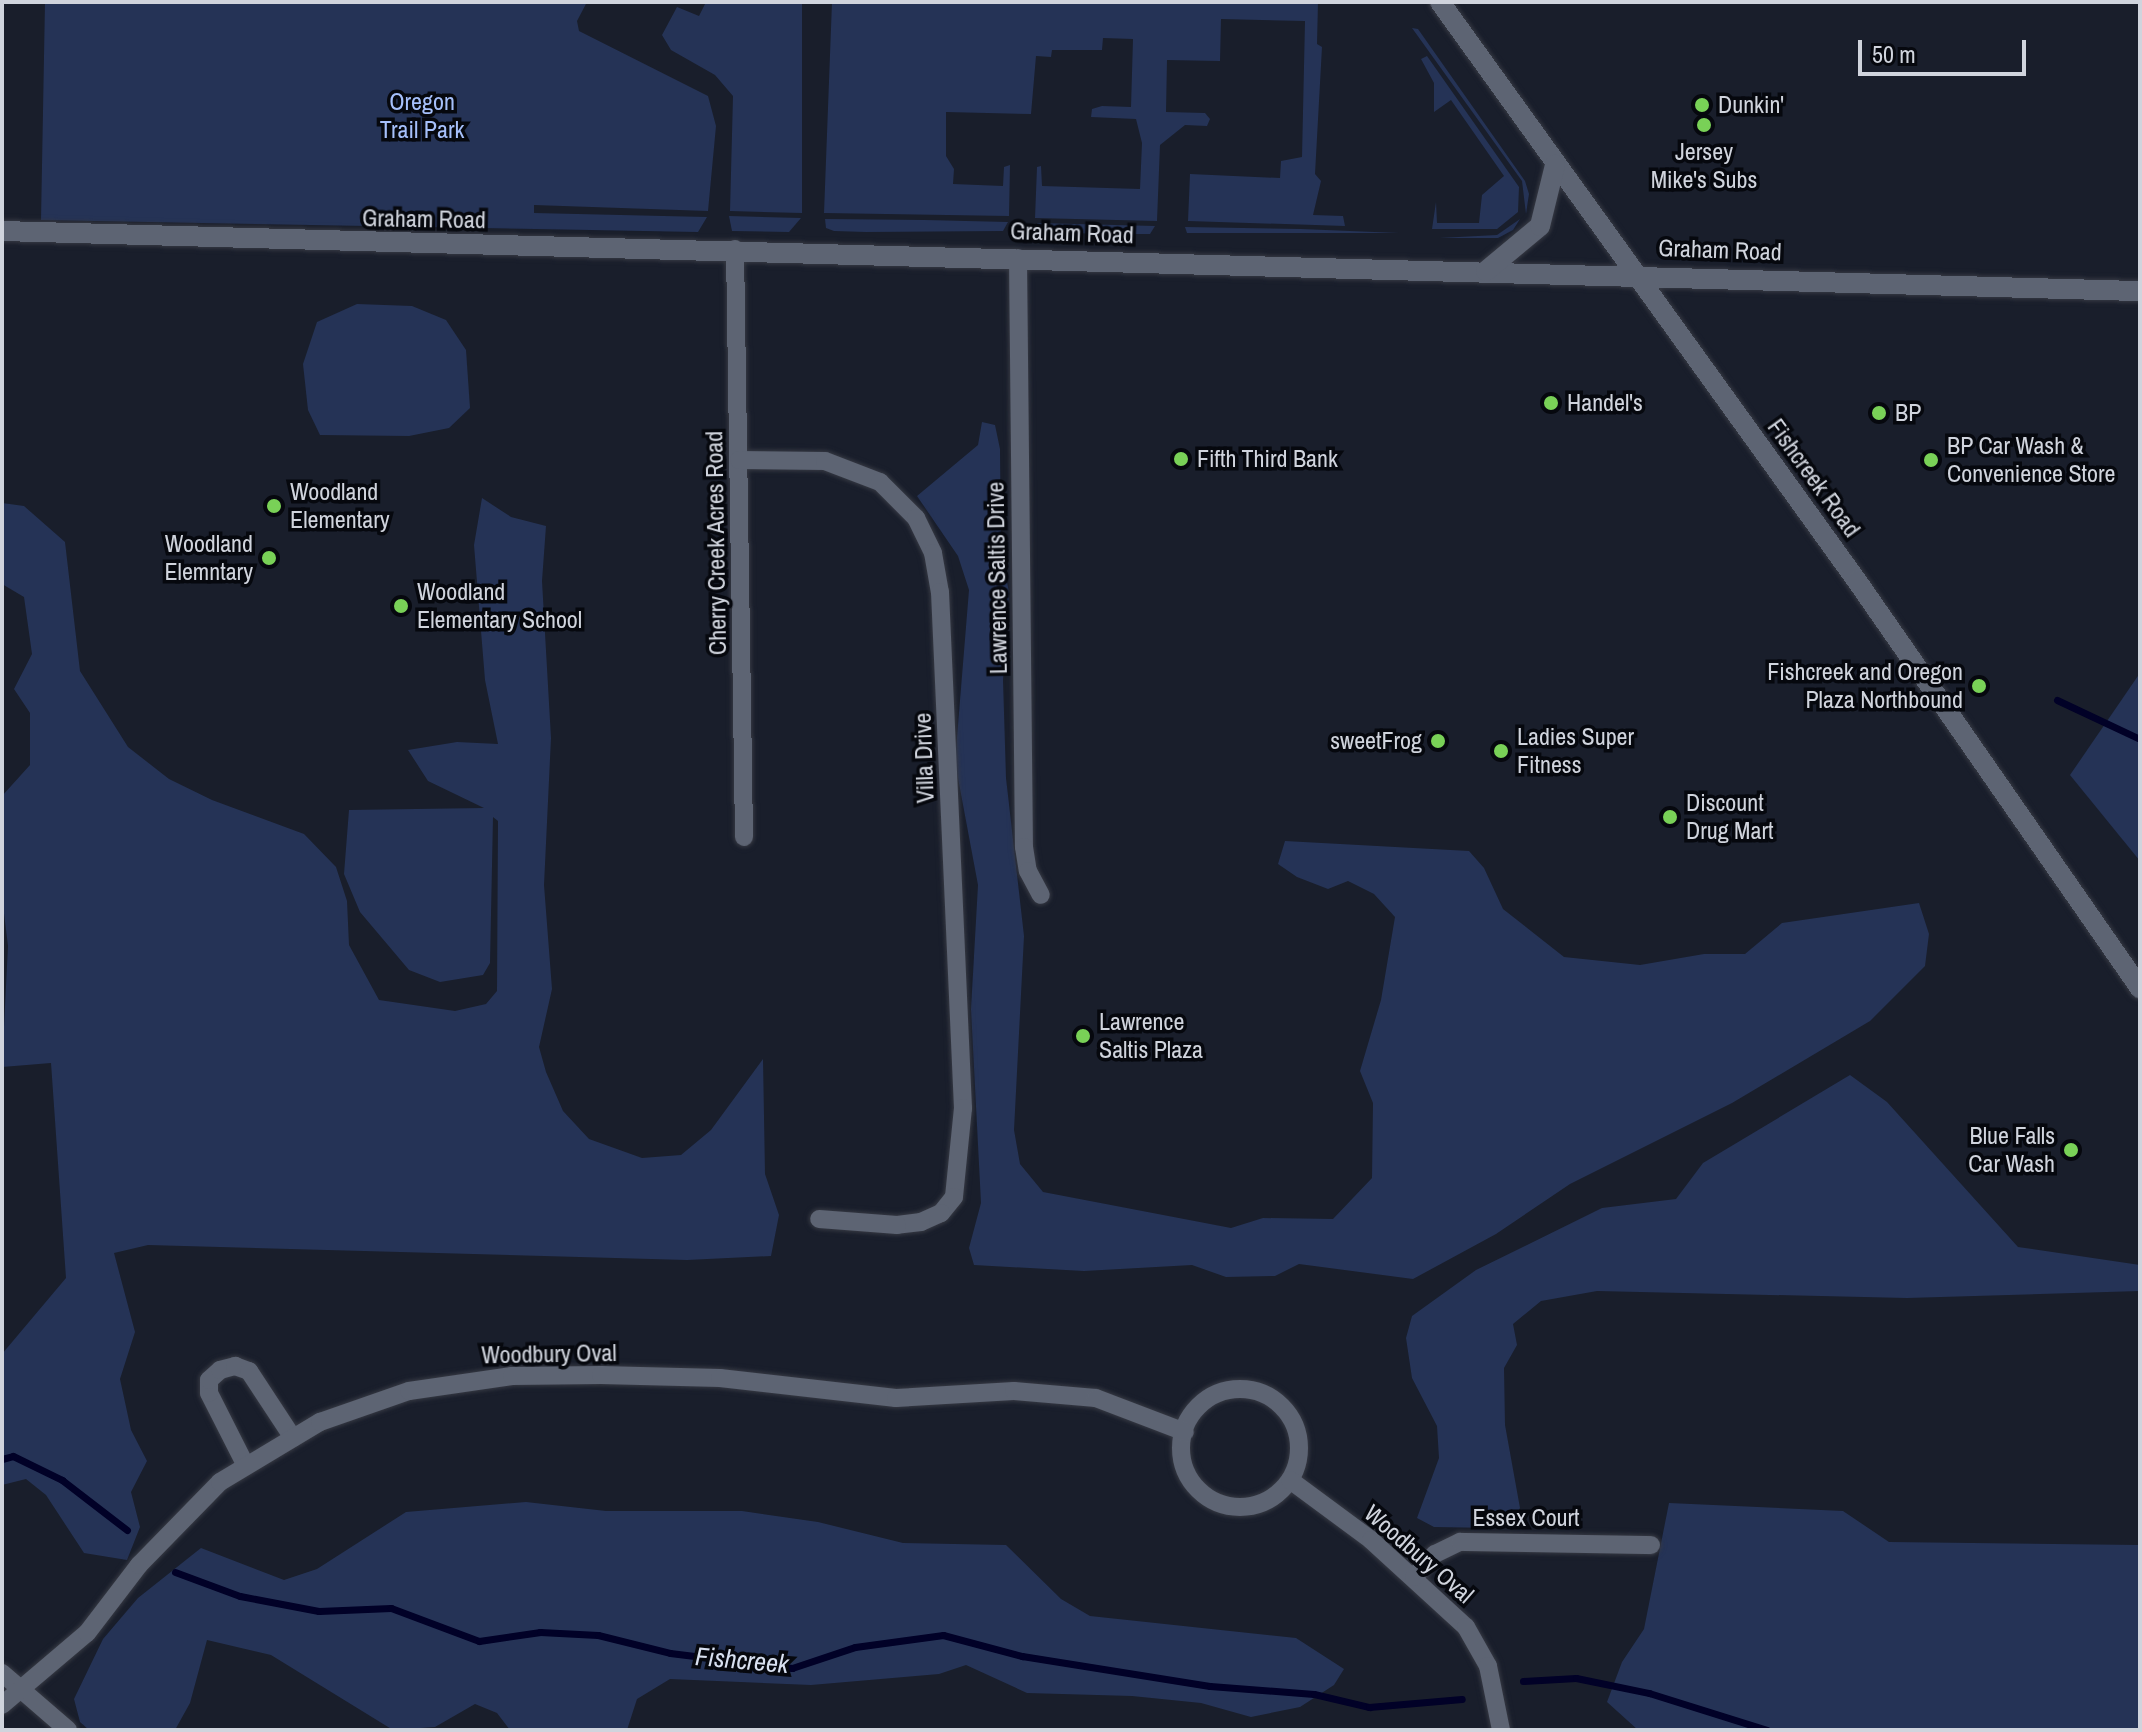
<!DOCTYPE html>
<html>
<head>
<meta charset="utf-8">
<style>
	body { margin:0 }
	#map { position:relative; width:2142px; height:1732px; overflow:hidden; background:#191e2b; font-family:"Archivo Narrow",sans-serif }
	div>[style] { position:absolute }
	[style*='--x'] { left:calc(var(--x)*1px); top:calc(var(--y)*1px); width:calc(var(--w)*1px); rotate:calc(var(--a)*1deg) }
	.green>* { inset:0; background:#253356 }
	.stream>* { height:7px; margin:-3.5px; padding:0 3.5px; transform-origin:3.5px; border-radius:3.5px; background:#010127 }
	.roads { filter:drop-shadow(0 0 2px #363943) drop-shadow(0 0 2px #363943) }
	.minor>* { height:18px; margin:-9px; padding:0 9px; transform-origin:9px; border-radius:9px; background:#5d6473 }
	.minor>.ring { margin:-9px; padding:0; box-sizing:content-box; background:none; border:18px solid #5d6473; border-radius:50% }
	.secondary>* { height:20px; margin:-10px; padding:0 10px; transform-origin:10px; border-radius:10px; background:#5d6473 }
	.dots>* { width:22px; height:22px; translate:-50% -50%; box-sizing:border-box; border:4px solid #06080e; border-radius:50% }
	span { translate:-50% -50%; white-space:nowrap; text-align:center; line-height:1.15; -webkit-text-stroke:7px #06080e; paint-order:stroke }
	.park-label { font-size:24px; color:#a6c0fb }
	.poi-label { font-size:24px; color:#d0d4dd }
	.left { translate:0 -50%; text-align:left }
	.right { translate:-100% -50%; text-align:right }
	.street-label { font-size:24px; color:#d0d4dd }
	.water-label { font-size:26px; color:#d9e1f0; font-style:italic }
	.frame { position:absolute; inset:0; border:4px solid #d0d4dd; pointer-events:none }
	.scale { position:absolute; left:1858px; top:40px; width:168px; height:36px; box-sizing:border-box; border:4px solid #d0d4dd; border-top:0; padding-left:10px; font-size:24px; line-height:28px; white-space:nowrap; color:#d0d4dd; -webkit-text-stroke:6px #06080e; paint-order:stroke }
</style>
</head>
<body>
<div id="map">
	<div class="green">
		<i style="clip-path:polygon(45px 2px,587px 2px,577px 21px,579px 31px,708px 96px,716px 126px,708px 211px,534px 205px,534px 213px,707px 217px,698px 232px,41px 220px)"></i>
		<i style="clip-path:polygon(706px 2px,802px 2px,802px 213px,730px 211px,733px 96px,715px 75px,671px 50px,662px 35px,677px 7px,699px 16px)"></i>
		<i style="clip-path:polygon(832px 2px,1318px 2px,1317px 44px,1322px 47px,1315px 174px,1321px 181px,1313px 215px,1343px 216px,1345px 226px,1188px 221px,1190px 174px,1280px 178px,1281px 161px,1302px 157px,1305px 21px,1221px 19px,1220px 61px,1167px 60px,1166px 112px,1205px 113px,1210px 119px,1207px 126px,1185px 125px,1160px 145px,1157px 221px,1035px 218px,1037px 167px,1041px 166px,1042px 186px,1140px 189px,1142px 143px,1136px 119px,1091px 117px,1092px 109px,1102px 106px,1131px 107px,1133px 39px,1103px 38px,1102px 50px,1052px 50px,1051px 57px,1036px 56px,1031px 114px,946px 112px,946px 156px,954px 169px,953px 184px,1003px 186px,1004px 167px,1010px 165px,1009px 216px,824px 213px)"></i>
		<i style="clip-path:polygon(1412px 28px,1418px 29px,1525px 181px,1529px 194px,1526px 214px,1522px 181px)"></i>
		<i style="clip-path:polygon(1427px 56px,1519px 187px,1518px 212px,1497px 229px,1432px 229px,1436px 202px,1437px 223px,1479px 223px,1482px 195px,1504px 176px,1451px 100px,1434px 112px,1434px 83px,1421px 59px)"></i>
		<i style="clip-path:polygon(729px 216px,801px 218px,789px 232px,732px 231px)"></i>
		<i style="clip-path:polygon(825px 219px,925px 220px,1008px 222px,1003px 231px,866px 232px,834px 231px,826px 228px)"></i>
		<i style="clip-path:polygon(1520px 219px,1513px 230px,1498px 238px,1439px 238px,1497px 235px)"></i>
		<i style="clip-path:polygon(1037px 223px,1155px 226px,1150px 234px,1101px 234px,1041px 232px)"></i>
		<i style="clip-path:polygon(1185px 227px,1301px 229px,1399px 233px,1187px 233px)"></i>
		<i style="clip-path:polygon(357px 304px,412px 306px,446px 320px,466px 350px,470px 408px,449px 428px,409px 436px,320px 435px,308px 410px,303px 364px,317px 322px)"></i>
		<i style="clip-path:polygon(982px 422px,995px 425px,1000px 449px,1001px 552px,1009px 592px,1003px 680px,1006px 778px,1024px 936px,1014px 1130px,1020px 1164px,1043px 1192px,1231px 1228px,1263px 1218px,1333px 1219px,1372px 1178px,1373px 1103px,1360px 1071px,1381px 1000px,1395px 917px,1374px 894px,1348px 881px,1328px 889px,1297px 877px,1278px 864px,1285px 841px,1469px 851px,1484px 868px,1503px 909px,1564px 957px,1640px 965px,1704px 954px,1745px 954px,1782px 923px,1919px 903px,1929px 934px,1925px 966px,1870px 1021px,1732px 1103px,1570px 1184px,1496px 1234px,1413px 1279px,1299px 1264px,1275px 1276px,1226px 1277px,1192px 1265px,1084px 1271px,974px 1265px,969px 1248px,981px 1203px,971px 1009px,978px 885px,955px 762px,969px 590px,958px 556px,917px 496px,978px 445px)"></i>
		<i style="clip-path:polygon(482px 498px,511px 517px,546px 526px,542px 581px,551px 738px,544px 885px,552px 989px,539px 1047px,546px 1072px,563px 1111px,589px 1139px,642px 1158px,681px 1155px,711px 1130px,763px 1059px,765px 1174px,779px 1215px,771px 1256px,687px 1260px,148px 1245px,114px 1253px,135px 1332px,120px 1379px,131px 1430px,147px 1461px,131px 1492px,140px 1527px,127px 1560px,84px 1553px,46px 1495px,26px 1479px,2px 1485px,2px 1354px,66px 1278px,51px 1063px,2px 1067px,8px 946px,2px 897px,2px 796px,30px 765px,30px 713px,14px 689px,32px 654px,24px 597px,2px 584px,2px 503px,24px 506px,65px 542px,80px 671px,128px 747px,169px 779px,212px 800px,304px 834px,336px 867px,347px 901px,349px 945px,379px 1000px,455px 1011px,486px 1004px,497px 991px,498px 821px,493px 817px,490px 963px,483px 975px,440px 982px,409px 970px,360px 912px,344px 874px,349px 810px,484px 808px,428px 781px,408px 750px,457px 742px,498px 744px,485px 680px,474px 545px)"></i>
		<i style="clip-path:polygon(2140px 673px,2140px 861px,2070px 775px)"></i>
		<i style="clip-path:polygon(1850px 1075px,1887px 1102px,2018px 1247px,2140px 1265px,2140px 1291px,1907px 1298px,1597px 1291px,1541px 1301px,1513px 1324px,1517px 1345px,1504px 1368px,1505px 1425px,1520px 1508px,1512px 1522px,1494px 1528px,1434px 1527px,1417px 1518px,1439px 1458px,1437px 1426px,1412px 1378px,1406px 1338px,1412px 1316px,1476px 1270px,1602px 1208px,1676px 1199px,1703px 1163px)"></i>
		<i style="clip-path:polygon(526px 1502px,606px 1511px,742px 1511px,818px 1522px,903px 1543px,1006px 1545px,1061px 1599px,1090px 1616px,1296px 1638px,1344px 1669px,1334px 1685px,1300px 1707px,1251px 1717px,1201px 1703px,1132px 1696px,1027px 1693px,966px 1665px,939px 1674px,811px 1685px,670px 1679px,637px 1699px,627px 1730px,510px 1730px,497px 1713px,475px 1704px,435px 1727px,393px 1730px,271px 1655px,207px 1640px,190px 1703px,175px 1730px,89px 1730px,80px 1722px,74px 1699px,103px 1639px,138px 1598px,201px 1548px,284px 1580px,317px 1569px,406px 1512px)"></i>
		<i style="clip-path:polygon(1669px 1503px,1843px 1511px,1889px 1542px,2140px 1545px,2140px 1730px,1638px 1730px,1607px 1702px,1622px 1662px,1644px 1629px)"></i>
	</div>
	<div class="stream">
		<i style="--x:2057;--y:700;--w:92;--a:25.2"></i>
		<i style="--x:2;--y:1459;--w:11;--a:-15"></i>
		<i style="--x:13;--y:1456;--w:55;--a:26.1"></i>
		<i style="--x:62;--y:1480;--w:82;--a:37.6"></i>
		<i style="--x:175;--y:1572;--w:69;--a:20.3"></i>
		<i style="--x:240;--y:1596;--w:80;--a:10.8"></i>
		<i style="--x:319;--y:1611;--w:72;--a:-2.4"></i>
		<i style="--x:391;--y:1608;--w:94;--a:20.6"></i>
		<i style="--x:479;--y:1641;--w:62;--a:-8.4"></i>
		<i style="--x:540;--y:1632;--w:58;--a:3"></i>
		<i style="--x:598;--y:1635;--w:74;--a:14"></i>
		<i style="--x:670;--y:1653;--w:123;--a:7"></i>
		<i style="--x:792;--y:1668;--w:66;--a:-18.4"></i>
		<i style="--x:855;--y:1647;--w:89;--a:-7.8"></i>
		<i style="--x:943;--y:1635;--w:82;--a:14.9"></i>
		<i style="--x:1022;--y:1656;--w:190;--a:9.1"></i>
		<i style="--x:1210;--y:1686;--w:104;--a:4.4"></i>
		<i style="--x:1314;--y:1694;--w:57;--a:13.3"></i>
		<i style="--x:1369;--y:1707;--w:93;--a:-4.9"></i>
		<i style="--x:1523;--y:1681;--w:53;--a:-3.2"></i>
		<i style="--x:1576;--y:1678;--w:75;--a:11.6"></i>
		<i style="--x:1649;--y:1693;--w:124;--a:17.4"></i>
	</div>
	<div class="roads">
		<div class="minor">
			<i style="--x:735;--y:249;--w:588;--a:89.12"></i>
			<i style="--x:1018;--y:258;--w:589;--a:89.42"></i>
			<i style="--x:1024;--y:847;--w:24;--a:81"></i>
			<i style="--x:1028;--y:871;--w:27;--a:62"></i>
			<i style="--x:739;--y:460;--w:86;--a:0.7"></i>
			<i style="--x:825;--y:461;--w:59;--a:20.9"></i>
			<i style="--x:880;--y:482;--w:51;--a:45"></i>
			<i style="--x:916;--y:518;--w:39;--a:64"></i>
			<i style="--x:933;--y:553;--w:40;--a:80"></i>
			<i style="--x:940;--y:592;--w:517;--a:87.45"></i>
			<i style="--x:963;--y:1108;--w:89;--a:95.8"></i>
			<i style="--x:954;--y:1197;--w:21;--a:129"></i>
			<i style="--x:941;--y:1213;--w:22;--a:156"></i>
			<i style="--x:921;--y:1222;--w:24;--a:173"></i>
			<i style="--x:897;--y:1225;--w:78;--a:-175.6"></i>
			<i class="ring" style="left:1181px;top:1389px;width:100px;height:100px"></i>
			<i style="--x:246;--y:1466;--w:82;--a:-116.9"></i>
			<i style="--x:209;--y:1393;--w:13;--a:-90"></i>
			<i style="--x:209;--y:1380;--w:15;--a:-42"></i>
			<i style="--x:220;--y:1370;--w:16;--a:-15"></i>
			<i style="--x:235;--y:1366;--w:15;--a:20"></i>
			<i style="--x:249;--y:1371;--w:80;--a:56.7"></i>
			<i style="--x:1290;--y:1480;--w:101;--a:36.5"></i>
			<i style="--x:1371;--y:1540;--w:129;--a:42.5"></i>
			<i style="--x:1466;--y:1627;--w:45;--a:60.6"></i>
			<i style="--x:1488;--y:1666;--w:65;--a:78.5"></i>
			<i style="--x:1414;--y:1577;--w:31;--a:-48"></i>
			<i style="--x:1435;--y:1554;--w:28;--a:-26"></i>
			<i style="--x:1460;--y:1542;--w:191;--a:0.9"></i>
			<i style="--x:2;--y:1673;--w:87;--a:40.8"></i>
			<i style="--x:2;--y:1705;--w:111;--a:-40.3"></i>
			<i style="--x:87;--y:1633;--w:86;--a:-52.6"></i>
			<i style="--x:139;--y:1565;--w:116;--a:-45.7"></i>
			<i style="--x:220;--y:1482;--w:117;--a:-31"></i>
			<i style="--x:320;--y:1422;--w:94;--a:-19.2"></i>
			<i style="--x:409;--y:1391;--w:104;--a:-8.3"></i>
			<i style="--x:512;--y:1376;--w:89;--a:-0.6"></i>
			<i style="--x:601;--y:1375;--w:119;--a:1.4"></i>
			<i style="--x:720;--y:1378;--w:177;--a:6.5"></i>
			<i style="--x:896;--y:1398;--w:118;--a:-3.4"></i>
			<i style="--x:1014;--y:1391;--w:82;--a:4.9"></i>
			<i style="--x:1096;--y:1398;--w:95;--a:20.9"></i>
		</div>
		<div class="secondary">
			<i style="--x:1440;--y:2;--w:714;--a:54.24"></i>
			<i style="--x:1857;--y:581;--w:496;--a:55.2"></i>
			<i style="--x:2;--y:231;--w:2139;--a:1.61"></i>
			<i style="--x:1486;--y:271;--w:70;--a:-39.8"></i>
			<i style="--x:1540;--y:226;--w:63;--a:-76.2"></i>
		</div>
	</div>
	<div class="dots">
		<i style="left:1702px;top:105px;background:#79d157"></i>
		<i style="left:1704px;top:125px;background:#79d157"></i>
		<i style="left:1551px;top:403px;background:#79d157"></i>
		<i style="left:1879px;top:413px;background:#79d157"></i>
		<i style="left:1181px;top:459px;background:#79d157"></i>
		<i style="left:1931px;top:460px;background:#79d157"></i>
		<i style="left:274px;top:506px;background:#79d157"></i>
		<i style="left:269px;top:558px;background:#79d157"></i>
		<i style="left:401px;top:606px;background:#79d157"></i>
		<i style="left:1979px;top:686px;background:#79d157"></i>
		<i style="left:1438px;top:741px;background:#79d157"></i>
		<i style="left:1501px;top:751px;background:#79d157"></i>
		<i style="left:1670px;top:817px;background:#79d157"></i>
		<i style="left:1083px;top:1036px;background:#79d157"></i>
		<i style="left:2071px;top:1150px;background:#79d157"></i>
	</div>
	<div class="park-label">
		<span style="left:422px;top:116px">Oregon<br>Trail Park</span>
	</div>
	<div class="poi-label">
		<span class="left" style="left:1718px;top:105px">Dunkin'</span>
		<span style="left:1704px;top:166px">Jersey<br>Mike's Subs</span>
		<span class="left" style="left:1567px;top:403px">Handel's</span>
		<span class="left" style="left:1895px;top:413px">BP</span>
		<span class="left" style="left:1947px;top:460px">BP Car Wash &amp;<br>Convenience Store</span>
		<span class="left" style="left:1197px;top:459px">Fifth Third Bank</span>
		<span class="left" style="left:290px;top:506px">Woodland<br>Elementary</span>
		<span class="right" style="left:253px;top:558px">Woodland<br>Elemntary</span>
		<span class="left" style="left:417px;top:606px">Woodland<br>Elementary School</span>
		<span class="right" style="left:1963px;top:686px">Fishcreek and Oregon<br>Plaza Northbound</span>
		<span class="left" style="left:1517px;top:751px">Ladies Super<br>Fitness</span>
		<span class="right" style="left:1422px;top:741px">sweetFrog</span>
		<span class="left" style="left:1686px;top:817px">Discount<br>Drug Mart</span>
		<span class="left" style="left:1099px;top:1036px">Lawrence<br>Saltis Plaza</span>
		<span class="right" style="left:2055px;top:1150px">Blue Falls<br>Car Wash</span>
	</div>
	<div class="street-label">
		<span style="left:424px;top:219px;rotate:1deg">Graham Road</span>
		<span style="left:1072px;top:233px;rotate:2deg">Graham Road</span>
		<span style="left:1720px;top:250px;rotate:2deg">Graham Road</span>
		<span style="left:1814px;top:478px;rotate:54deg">Fishcreek Road</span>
		<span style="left:716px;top:543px;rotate:-91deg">Cherry Creek Acres Road</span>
		<span style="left:997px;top:578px;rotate:-91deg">Lawrence Saltis Drive</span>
		<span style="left:924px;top:758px;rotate:-92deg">Villa Drive</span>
		<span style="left:549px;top:1354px;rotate:-1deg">Woodbury Oval</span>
		<span style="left:1526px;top:1518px">Essex Court</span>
		<span style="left:1419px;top:1554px;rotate:41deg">Woodbury Oval</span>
	</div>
	<div class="water-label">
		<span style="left:742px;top:1660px;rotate:5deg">Fishcreek</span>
	</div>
	<div class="frame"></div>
	<div class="scale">50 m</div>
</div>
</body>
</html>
